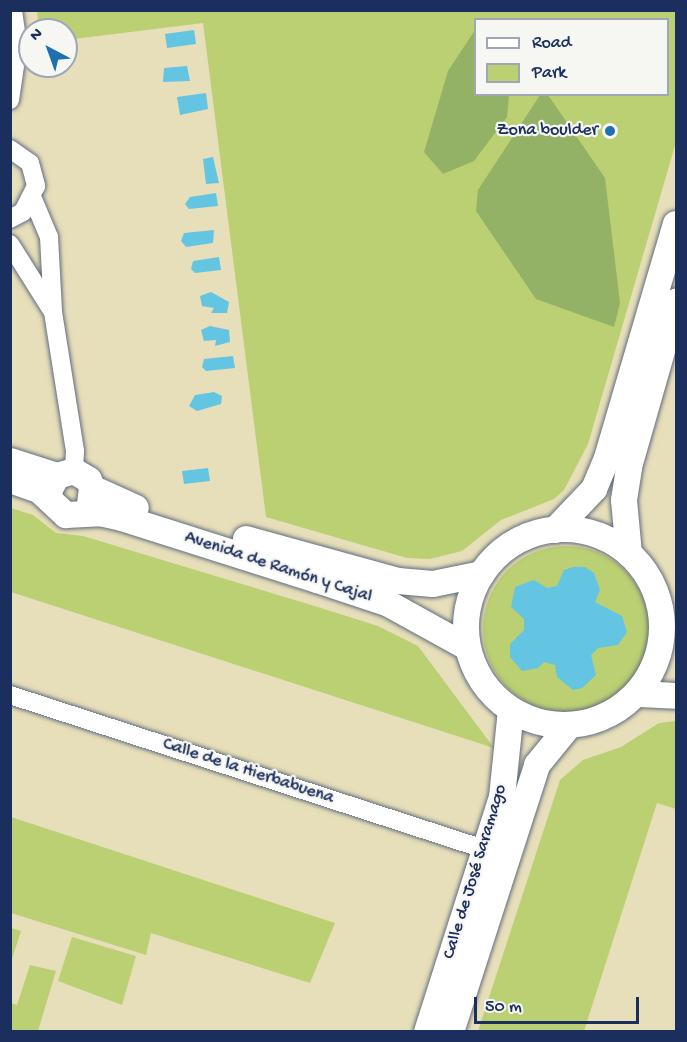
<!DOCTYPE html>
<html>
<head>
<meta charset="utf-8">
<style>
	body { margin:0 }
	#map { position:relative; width:687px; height:1042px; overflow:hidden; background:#e7dfba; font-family:"Gochi Hand",sans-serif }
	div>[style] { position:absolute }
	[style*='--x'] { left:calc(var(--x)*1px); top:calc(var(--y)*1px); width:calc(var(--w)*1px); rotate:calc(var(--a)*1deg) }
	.green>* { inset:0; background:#bbcf73 }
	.round { border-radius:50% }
	.forest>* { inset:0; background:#94b265 }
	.water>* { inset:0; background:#63c5e1 }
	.roads { filter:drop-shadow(0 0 2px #626d7e) drop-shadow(0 0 2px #626d7e) }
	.street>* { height:18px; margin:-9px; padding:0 9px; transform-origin:9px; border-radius:9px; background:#fff }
	.secondary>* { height:26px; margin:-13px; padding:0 13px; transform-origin:13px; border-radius:13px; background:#fff }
	.secondary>.ring { margin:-13px; padding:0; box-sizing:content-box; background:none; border:26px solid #fff; border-radius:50% }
	.dots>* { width:16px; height:16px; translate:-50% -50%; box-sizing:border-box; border:3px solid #f6f6f2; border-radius:50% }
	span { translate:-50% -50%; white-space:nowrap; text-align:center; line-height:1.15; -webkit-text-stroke:4.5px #f6f6f2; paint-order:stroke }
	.poi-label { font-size:18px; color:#1b2f5e }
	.right { translate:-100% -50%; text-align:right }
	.street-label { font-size:18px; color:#1b2f5e }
	.frame { position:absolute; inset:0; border:12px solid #1b2f5e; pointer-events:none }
	.legend { position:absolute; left:474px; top:18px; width:195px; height:78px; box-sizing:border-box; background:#f6f6f2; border:2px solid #9ea6b7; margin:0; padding:8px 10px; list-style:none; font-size:18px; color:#1b2f5e }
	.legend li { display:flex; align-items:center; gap:12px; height:30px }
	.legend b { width:30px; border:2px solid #9ea6b7 }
	.north { position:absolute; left:18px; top:18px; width:60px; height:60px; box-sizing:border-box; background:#f6f6f2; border:2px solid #9ea6b7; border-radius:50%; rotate:319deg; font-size:16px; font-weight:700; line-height:24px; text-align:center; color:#1b2f5e }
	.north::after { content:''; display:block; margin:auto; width:21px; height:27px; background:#1f6fb2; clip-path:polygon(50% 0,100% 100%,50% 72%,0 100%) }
	.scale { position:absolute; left:474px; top:997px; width:165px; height:27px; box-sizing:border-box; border:3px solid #1b2f5e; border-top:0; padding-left:8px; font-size:18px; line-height:21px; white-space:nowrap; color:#1b2f5e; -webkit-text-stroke:4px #f6f6f2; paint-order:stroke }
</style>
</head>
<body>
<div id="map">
	<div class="green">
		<i style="clip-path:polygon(evenodd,37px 11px,676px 11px,676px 142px,588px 444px,564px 490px,554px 499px,501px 520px,462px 551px,430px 559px,407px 558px,266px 517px,203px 23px,66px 40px,66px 30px,39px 30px,37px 11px,476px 20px,668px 20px,668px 94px,476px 94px,476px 20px)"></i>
		<i style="clip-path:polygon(11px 508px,33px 515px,56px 533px,83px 536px,308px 604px,378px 626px,418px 646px,494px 748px,11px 592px)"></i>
		<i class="round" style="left:483px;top:546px;width:166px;height:166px"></i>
		<i style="clip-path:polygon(676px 721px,676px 809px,657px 803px,584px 1031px,478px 1031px,560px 780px,583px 760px,621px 747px,659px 723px)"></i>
		<i style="clip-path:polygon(11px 817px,335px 923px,310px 983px,151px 933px,146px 955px,11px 913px)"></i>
		<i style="clip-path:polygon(11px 928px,21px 931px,11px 962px,10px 928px)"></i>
		<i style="clip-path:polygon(72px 937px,136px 956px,122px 1005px,58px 981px)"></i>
		<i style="clip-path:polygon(30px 965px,56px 971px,38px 1031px,11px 1031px,11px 1003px,17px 1005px)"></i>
	</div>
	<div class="forest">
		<i style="clip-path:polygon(475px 30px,476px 94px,509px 95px,507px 117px,474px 161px,443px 174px,424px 152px,448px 71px)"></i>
		<i style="clip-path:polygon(540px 95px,548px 95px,605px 178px,620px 303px,614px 327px,536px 299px,476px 211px,478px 190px)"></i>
	</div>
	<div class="water">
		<i style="clip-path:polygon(194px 30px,196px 44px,167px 48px,165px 34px)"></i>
		<i style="clip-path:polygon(187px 66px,190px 81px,163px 82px,164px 68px)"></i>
		<i style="clip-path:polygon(206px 93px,208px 109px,180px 115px,177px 97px)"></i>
		<i style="clip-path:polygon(213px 157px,219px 183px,206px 184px,203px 159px)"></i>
		<i style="clip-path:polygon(216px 193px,218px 206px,189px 209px,185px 204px,190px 197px)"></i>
		<i style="clip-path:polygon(214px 230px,213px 243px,186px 247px,181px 241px,184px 233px)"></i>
		<i style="clip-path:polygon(219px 257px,221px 270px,195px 273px,191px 269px,193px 261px)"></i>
		<i style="clip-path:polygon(211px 292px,229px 302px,227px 313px,211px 313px,214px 308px,202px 306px,200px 296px)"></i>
		<i style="clip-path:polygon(210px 326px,229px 330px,230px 342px,215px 346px,216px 340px,204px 341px,201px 330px)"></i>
		<i style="clip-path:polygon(233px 356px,235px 368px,206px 371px,202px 367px,204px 359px)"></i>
		<i style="clip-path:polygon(214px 392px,222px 396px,221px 404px,197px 411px,189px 406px,195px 395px)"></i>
		<i style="clip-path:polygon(208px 468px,210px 481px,184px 484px,182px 471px)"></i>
		<i style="clip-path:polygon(573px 567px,585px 567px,594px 573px,600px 590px,595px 602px,622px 616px,627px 632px,618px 645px,598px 648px,591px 655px,596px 675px,582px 688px,573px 690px,557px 677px,555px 665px,544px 662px,538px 668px,522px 671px,510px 657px,510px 644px,524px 630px,524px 619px,511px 607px,515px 587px,534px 580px,547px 588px,557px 586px,564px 570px)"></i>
	</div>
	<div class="roads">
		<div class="street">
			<i style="--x:10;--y:100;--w:55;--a:-81.6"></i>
			<i style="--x:18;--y:46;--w:36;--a:-98"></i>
			<i style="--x:10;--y:149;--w:24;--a:35"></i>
			<i style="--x:30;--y:163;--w:24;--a:75"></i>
			<i style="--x:36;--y:186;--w:29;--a:117"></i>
			<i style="--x:23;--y:212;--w:15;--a:152"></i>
			<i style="--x:33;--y:199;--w:41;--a:67.2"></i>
			<i style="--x:49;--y:237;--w:75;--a:86.9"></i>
			<i style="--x:53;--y:312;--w:141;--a:81"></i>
			<i style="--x:75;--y:451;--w:20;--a:93"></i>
			<i style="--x:10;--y:244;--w:77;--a:57.8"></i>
			<i style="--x:10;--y:695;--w:499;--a:18"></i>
		</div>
		<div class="secondary">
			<i style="--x:10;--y:461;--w:49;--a:17.7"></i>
			<i style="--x:10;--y:480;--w:31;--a:19"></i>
			<i style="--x:39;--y:490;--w:37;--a:43"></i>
			<i style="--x:66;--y:515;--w:34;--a:-3"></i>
			<i style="--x:100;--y:513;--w:23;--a:13"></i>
			<i style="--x:122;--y:518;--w:205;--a:17.6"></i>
			<i style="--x:317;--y:580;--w:76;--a:18.4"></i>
			<i style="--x:389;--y:604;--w:89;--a:28.9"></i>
			<i style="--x:92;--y:488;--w:48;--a:24.4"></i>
			<i style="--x:50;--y:500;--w:9;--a:-96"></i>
			<i style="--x:49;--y:491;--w:17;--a:-62"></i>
			<i style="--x:57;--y:476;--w:18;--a:-16"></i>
			<i style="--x:74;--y:471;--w:17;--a:31"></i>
			<i style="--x:89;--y:480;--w:9;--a:69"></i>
			<i style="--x:92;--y:488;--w:16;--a:97"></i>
			<i class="ring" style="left:466px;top:529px;width:170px;height:170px"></i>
			<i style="--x:555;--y:530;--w:57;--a:-46.4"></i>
			<i style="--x:594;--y:489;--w:34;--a:-67"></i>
			<i style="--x:607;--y:458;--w:244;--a:-73.6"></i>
			<i style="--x:246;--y:539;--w:158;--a:15.4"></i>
			<i style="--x:398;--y:581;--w:35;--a:5"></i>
			<i style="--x:433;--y:584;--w:50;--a:-11.5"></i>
			<i style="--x:629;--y:554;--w:54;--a:-95.3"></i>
			<i style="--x:624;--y:500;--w:33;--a:-81"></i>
			<i style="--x:629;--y:467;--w:172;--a:-74.1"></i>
			<i style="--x:640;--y:694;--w:36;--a:3"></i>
			<i style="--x:427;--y:1032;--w:247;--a:-72.3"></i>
			<i style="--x:502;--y:797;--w:87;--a:-84.1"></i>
			<i style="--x:451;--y:1032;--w:281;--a:-72.1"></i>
			<i style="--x:537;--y:765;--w:49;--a:-50.8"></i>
		</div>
	</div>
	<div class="dots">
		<i style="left:610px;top:131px;background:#1f6fb2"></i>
	</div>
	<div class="poi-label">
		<span class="right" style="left:598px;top:131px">Zona boulder</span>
	</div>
	<div class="street-label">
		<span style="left:278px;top:568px;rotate:18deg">Avenida de Ramón y Cajal</span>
		<span style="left:248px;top:772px;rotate:18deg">Calle de la Hierbabuena</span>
		<span style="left:476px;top:872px;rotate:-73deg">Calle de José Saramago</span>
	</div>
	<div class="frame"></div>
	<ul class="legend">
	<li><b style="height:8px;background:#fff"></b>Road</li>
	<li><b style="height:16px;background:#bbcf73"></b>Park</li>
	</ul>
	<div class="north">N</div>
	<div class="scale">50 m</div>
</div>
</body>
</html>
